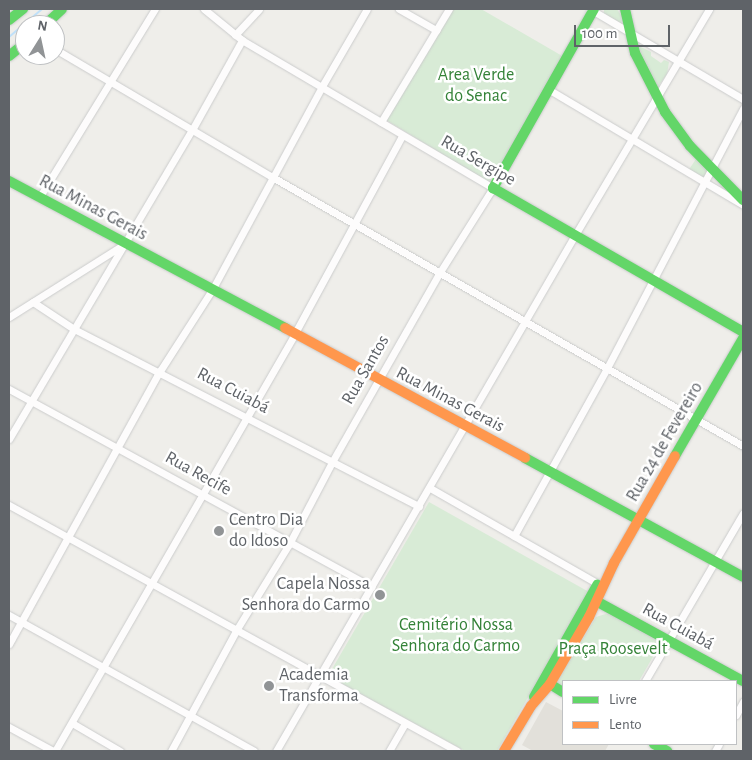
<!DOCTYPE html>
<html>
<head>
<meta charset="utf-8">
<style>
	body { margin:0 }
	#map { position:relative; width:752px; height:760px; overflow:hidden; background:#efeeea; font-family:"Alegreya Sans",sans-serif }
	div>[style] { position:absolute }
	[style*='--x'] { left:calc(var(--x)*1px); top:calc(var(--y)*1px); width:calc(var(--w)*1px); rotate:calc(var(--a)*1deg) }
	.education>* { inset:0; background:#e2e0da }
	.green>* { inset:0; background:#d8ebd6 }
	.stream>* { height:2px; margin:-1px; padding:0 1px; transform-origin:1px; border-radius:1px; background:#bfe0f9 }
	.roads { filter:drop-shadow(0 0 1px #cbcccc) drop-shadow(0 0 1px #cbcccc) }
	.street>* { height:7px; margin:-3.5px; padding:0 3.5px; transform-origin:3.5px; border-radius:3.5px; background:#fdfcfc }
	.fast>* { height:10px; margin:-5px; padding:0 5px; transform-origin:5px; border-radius:5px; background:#63d668 }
	.slow>* { height:10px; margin:-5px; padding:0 5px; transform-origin:5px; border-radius:5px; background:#ff974d }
	.dots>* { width:14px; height:14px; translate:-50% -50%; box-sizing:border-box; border:2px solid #fff; border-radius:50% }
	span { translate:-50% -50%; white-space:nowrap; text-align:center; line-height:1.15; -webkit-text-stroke:5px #fff; paint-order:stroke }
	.park-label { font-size:18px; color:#348238 }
	.street-label { font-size:18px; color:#5f6368 }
	.poi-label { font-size:18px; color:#5f6368 }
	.left { translate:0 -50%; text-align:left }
	.right { translate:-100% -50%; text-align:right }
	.frame { position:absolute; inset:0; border:10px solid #5f6368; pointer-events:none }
	.legend { position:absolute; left:562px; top:680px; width:175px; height:65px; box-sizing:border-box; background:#fff; border:1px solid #bfc1c3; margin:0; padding:6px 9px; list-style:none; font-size:15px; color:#5f6368 }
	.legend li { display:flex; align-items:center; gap:10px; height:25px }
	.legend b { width:25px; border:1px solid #bfc1c3 }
	.north { position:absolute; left:15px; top:15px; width:50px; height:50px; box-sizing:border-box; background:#fff; border:1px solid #bfc1c3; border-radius:50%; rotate:10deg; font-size:14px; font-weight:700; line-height:20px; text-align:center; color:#5f6368 }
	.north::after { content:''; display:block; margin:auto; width:18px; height:22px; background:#919496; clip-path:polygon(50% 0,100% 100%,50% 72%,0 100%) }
	.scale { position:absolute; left:574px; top:25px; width:96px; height:22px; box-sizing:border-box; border:2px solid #5f6368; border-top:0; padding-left:6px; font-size:15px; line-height:18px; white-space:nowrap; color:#5f6368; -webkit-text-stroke:4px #fff; paint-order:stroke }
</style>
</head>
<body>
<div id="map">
	<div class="education">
		<i style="clip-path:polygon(546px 702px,563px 711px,563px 744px,609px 744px,605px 751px,533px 751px,522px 745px)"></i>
	</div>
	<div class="green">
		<i style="clip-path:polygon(452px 9px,481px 9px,564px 57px,490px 183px,386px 120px)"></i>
		<i style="clip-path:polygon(604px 9px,617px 9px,622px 17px,621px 23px,604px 15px)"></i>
		<i style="clip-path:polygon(639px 46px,651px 52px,651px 56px,661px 63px,664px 60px,669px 62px,667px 74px,657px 88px,640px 56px)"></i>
		<i style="clip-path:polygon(698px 156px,710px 168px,703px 180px,688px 171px)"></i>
		<i style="clip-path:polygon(429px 502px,589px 592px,497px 751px,465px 751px,328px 676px)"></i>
		<i style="clip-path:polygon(612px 612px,662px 641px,639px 681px,563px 681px,563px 688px,555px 684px,596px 617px)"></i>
	</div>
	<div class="stream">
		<i style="--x:9;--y:37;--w:43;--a:-40.3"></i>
	</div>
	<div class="roads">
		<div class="street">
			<i style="--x:399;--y:9;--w:43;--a:29.6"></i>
			<i style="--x:590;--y:9;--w:178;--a:30.5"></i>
			<i style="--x:235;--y:35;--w:35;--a:-47"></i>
			<i style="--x:55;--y:49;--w:254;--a:30.5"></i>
			<i style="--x:274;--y:178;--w:540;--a:29.74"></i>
			<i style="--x:548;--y:89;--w:227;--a:30.7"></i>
			<i style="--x:381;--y:122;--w:132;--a:-59"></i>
			<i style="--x:39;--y:198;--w:222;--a:-58.5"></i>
			<i style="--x:33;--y:302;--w:49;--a:33.4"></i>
			<i style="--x:74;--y:329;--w:388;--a:27.2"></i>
			<i style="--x:9;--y:317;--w:135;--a:-32.3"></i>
			<i style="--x:9;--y:389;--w:413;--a:28.6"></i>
			<i style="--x:9;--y:439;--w:359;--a:-59.4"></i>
			<i style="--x:192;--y:130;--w:103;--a:-60.9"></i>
			<i style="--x:430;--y:488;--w:193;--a:29.7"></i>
			<i style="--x:9;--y:505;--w:511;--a:28.77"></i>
			<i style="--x:514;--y:536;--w:192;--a:-61"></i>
			<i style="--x:607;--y:368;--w:293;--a:-62.3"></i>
			<i style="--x:9;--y:615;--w:280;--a:29"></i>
			<i style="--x:9;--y:644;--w:312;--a:-61.1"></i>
			<i style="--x:160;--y:371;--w:96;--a:-57.3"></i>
			<i style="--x:212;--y:290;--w:230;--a:-61.6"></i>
			<i style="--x:321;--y:88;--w:91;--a:-59.8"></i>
			<i style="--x:645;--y:681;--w:194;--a:-59.7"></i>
			<i style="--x:736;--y:715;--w:15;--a:-62"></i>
			<i style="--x:72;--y:723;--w:56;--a:30.3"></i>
			<i style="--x:9;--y:727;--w:50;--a:28.6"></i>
			<i style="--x:55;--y:751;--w:482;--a:-60.1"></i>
			<i style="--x:295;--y:333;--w:224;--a:-61.5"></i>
			<i style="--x:171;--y:751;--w:139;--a:-61.6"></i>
			<i style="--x:237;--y:629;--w:100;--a:-58.5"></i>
			<i style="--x:289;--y:544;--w:93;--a:-62.3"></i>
			<i style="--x:332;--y:462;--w:219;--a:-60.4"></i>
			<i style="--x:440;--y:272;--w:99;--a:-57.8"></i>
			<i style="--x:493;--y:188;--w:291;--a:-149.5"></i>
			<i style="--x:242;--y:40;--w:49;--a:-140.8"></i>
			<i style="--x:276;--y:751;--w:596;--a:-59.91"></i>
			<i style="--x:575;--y:235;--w:263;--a:-59.3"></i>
			<i style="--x:389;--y:751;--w:32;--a:-60"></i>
			<i style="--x:715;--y:751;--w:8;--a:-60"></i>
		</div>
		<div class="fast">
			<i style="--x:594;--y:9;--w:206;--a:119.4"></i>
			<i style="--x:493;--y:188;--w:289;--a:29.9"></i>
			<i style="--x:625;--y:9;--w:45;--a:77.2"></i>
			<i style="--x:635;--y:53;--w:66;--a:63"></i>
			<i style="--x:665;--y:112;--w:42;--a:53.7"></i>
			<i style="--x:690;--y:146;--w:76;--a:45.5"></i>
			<i style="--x:9;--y:20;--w:18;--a:-38"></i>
			<i style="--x:45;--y:25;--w:23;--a:-43"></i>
			<i style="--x:9;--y:56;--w:21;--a:-39"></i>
			<i style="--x:9;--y:181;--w:313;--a:28"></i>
			<i style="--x:675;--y:456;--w:136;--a:-60"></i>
			<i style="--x:525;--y:458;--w:248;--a:28.6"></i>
			<i style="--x:596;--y:601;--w:167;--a:28.6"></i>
			<i style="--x:548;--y:678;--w:6;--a:72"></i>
			<i style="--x:550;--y:684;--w:15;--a:32"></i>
			<i style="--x:534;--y:697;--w:129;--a:-60.6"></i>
			<i style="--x:654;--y:744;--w:15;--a:28"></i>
		</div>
		<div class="slow">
			<i style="--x:285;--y:328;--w:273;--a:28.4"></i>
			<i style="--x:504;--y:751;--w:52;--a:-59"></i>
			<i style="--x:531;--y:706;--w:29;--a:-49"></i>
			<i style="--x:550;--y:684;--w:78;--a:-59.8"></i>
			<i style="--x:589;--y:617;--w:60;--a:-65.2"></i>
			<i style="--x:614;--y:563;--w:123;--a:-60.3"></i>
		</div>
	</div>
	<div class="dots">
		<i style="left:219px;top:531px;background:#919496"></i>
		<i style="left:380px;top:595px;background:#919496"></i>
		<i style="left:269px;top:686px;background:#919496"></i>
	</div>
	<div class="park-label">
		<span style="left:476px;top:86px">Area Verde<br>do Senac</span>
		<span style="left:456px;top:636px">Cemitério Nossa<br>Senhora do Carmo</span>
		<span style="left:613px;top:649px">Praça Roosevelt</span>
	</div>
	<div class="street-label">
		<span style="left:478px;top:161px;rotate:30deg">Rua Sergipe</span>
		<span style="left:93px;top:208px;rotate:28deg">Rua Minas Gerais</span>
		<span style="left:366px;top:370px;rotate:-60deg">Rua Santos</span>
		<span style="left:233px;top:391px;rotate:28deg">Rua Cuiabá</span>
		<span style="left:450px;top:400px;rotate:28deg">Rua Minas Gerais</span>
		<span style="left:665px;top:442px;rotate:-60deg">Rua 24 de Fevereiro</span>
		<span style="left:198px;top:474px;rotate:29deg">Rua Recife</span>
		<span style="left:678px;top:627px;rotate:29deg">Rua Cuiabá</span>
	</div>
	<div class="poi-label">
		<span class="left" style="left:229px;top:531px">Centro Dia<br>do Idoso</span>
		<span class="right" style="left:370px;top:595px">Capela Nossa<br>Senhora do Carmo</span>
		<span class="left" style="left:279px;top:686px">Academia<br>Transforma</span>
	</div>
	<div class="frame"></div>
	<ul class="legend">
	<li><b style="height:6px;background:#63d668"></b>Livre</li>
	<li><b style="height:6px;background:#ff974d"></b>Lento</li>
	</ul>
	<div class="north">N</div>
	<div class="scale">100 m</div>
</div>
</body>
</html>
